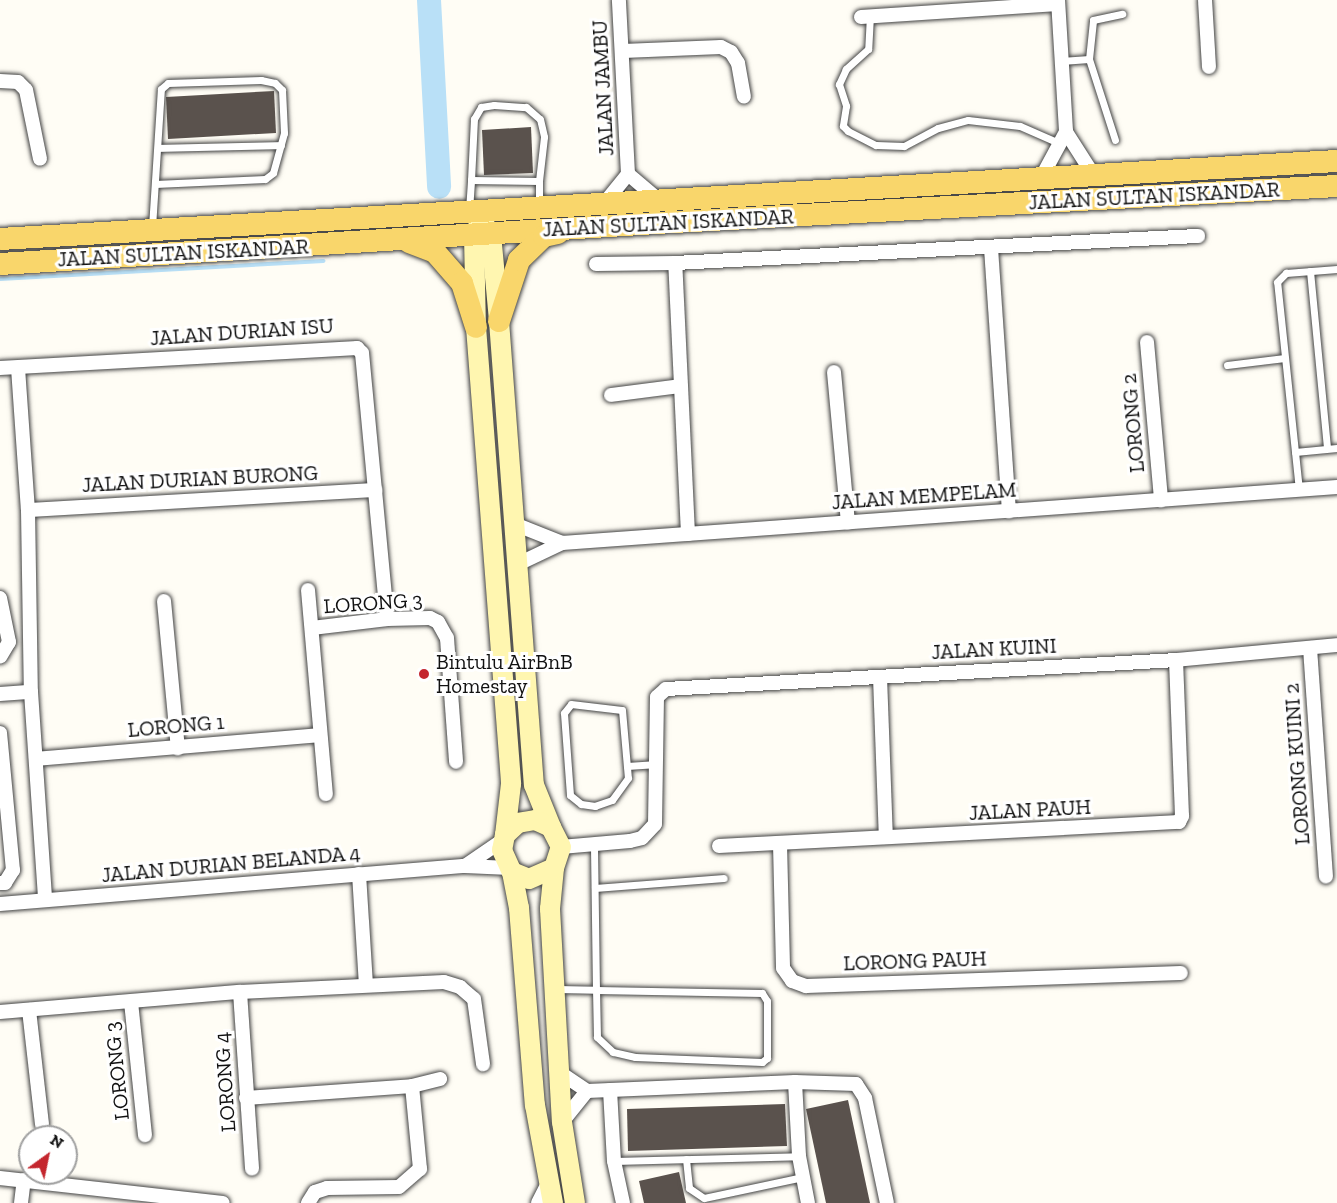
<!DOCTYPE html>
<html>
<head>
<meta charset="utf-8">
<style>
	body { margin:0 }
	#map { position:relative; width:1337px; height:1203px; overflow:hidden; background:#fffdf5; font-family:"Zilla Slab",serif }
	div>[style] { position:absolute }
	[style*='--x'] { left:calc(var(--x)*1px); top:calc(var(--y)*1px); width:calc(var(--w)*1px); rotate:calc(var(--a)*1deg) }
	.stream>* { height:4px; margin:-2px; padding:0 2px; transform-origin:2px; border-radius:2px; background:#b9e0f7 }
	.river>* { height:24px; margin:-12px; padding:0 12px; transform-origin:12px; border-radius:12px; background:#b9e0f7 }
	.building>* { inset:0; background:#5a524d }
	.roads { filter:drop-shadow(0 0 2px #444) drop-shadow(0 0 2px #444) }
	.lane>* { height:7px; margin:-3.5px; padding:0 3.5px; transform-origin:3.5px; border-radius:3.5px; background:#fff }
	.street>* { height:14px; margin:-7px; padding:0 7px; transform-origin:7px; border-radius:7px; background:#fff }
	.secondary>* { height:20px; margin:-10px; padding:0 10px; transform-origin:10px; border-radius:10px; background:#fff6b0 }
	.primary>* { height:22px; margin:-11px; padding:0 11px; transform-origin:11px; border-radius:11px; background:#f9d66b }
	.dots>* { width:16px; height:16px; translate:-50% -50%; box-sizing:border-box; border:3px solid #fff; border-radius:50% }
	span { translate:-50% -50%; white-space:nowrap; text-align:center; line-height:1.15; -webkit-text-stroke:6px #fff; paint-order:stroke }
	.street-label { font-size:21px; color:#111 }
	.poi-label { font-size:21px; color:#111 }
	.left { translate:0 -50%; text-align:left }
	.north { position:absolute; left:18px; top:1125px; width:60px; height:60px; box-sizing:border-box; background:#fff; border:2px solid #a0a0a0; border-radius:50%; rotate:33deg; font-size:16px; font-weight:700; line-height:24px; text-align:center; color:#111 }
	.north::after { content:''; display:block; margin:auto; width:21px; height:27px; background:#c4262e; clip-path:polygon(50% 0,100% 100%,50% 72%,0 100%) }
</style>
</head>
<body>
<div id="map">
	<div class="stream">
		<i style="--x:0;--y:279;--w:324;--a:-3.2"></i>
	</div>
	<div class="river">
		<i style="--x:429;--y:0;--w:187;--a:86.9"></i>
	</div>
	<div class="building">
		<i style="clip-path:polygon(274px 91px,276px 133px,168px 139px,166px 97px)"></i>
		<i style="clip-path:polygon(531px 127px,533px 173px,484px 175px,482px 130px)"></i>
		<i style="clip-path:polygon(848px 1100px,870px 1203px,826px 1203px,806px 1109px)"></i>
		<i style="clip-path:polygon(785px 1104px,787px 1146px,628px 1151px,627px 1109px)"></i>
		<i style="clip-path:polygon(679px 1172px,686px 1203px,644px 1203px,639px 1181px)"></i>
	</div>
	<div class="roads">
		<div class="lane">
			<i style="--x:870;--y:15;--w:34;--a:93"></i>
			<i style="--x:868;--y:49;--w:30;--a:138"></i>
			<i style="--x:846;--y:69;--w:17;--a:115"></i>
			<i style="--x:839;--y:84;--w:23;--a:72"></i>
			<i style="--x:846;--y:106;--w:20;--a:99"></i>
			<i style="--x:843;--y:126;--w:7;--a:45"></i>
			<i style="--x:848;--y:131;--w:31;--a:27"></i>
			<i style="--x:876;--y:145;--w:28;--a:2"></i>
			<i style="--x:904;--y:146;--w:38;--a:-28"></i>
			<i style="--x:938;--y:128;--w:31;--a:-15"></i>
			<i style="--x:968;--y:120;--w:52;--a:6.6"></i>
			<i style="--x:1020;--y:126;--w:43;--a:23.6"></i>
			<i style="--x:1089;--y:59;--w:39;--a:-84"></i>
			<i style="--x:1093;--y:20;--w:30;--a:-12"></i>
			<i style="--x:1061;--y:61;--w:28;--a:-4"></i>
			<i style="--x:1089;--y:59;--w:85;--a:72.2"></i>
			<i style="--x:158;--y:148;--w:123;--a:-1.4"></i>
			<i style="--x:471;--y:180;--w:61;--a:-87.2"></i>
			<i style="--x:474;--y:119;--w:14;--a:-60"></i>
			<i style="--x:481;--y:107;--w:13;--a:-9"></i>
			<i style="--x:494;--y:105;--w:32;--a:4"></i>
			<i style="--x:526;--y:107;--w:18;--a:41"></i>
			<i style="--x:540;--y:119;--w:18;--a:77"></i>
			<i style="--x:544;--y:137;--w:44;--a:96.5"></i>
			<i style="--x:469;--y:210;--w:30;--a:-86"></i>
			<i style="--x:471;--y:180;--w:68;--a:0.8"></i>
			<i style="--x:539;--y:181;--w:23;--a:90"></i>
			<i style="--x:152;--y:227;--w:138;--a:-86.3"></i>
			<i style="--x:161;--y:89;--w:9;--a:-41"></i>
			<i style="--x:168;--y:83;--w:93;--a:-1.8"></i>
			<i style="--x:261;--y:80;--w:14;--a:12"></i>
			<i style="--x:275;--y:83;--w:10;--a:45"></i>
			<i style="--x:282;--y:90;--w:43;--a:87.3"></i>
			<i style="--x:284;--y:133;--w:41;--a:105.4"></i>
			<i style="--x:273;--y:173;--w:10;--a:143"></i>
			<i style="--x:265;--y:179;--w:110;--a:177.4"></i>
			<i style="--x:1310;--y:271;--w:178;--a:84.5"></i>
			<i style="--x:1227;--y:365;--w:58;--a:-6.9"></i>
			<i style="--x:1295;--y:452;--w:42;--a:-5.4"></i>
			<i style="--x:1299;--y:490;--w:209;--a:-96"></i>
			<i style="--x:1277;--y:282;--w:13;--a:-45"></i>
			<i style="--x:1286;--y:273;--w:51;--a:-4.5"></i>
			<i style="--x:571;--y:704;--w:51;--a:6.7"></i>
			<i style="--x:622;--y:710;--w:68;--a:85"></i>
			<i style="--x:628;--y:778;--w:27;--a:126"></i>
			<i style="--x:612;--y:800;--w:18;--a:161"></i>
			<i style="--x:595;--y:806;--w:14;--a:-172"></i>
			<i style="--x:581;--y:804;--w:14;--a:-141"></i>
			<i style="--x:570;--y:795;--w:82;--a:-94.2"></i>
			<i style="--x:564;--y:713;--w:11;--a:-52"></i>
			<i style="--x:627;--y:766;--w:30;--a:-4"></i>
			<i style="--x:595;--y:888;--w:129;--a:-4.4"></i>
			<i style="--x:557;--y:989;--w:39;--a:1"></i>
			<i style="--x:596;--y:990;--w:166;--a:1"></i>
			<i style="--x:762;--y:993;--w:9;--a:58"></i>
			<i style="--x:767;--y:1001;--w:57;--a:90"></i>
			<i style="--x:767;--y:1058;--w:6;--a:141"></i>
			<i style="--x:762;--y:1062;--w:127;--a:-177.7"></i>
			<i style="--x:635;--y:1057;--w:23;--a:-167"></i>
			<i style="--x:613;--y:1052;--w:22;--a:-137"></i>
			<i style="--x:597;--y:1037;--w:47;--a:-91.2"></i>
			<i style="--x:596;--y:990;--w:144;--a:-90.8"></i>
			<i style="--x:686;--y:1159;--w:29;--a:84"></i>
			<i style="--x:689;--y:1188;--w:18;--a:34"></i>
			<i style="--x:704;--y:1198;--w:101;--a:-12"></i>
			<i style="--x:614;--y:1161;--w:185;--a:-1.5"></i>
		</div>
		<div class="street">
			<i style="--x:1058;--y:0;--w:132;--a:86.5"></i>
			<i style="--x:1066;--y:132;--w:52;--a:57.5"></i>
			<i style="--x:1205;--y:0;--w:67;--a:86.6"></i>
			<i style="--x:861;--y:17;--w:197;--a:-3.8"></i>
			<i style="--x:623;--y:51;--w:98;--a:-2.3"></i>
			<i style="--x:721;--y:47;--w:11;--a:27"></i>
			<i style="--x:731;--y:52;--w:13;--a:58"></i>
			<i style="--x:738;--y:63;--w:34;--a:80"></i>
			<i style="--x:0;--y:81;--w:18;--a:3"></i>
			<i style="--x:18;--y:82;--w:11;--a:45"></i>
			<i style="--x:26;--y:90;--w:70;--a:78.5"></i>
			<i style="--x:628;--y:174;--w:43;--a:40.3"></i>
			<i style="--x:1040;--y:180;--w:55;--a:-61.6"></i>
			<i style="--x:603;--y:205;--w:40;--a:-51"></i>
			<i style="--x:628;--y:174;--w:174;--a:-93"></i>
			<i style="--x:991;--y:248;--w:264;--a:86.1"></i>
			<i style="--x:596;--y:264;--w:79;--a:-0.7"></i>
			<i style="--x:1147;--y:342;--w:159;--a:84.9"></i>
			<i style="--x:0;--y:368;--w:358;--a:-3.2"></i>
			<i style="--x:357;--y:348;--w:7;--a:45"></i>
			<i style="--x:362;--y:353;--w:267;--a:84.6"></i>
			<i style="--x:18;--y:368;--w:142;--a:86"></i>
			<i style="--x:28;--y:510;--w:182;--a:89.1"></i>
			<i style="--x:31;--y:692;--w:208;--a:86.1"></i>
			<i style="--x:834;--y:372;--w:151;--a:84.7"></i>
			<i style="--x:611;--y:395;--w:70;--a:-7.4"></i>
			<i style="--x:28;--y:510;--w:348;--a:-3.3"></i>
			<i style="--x:517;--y:525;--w:48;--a:21.8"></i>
			<i style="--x:562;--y:543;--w:777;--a:-4.13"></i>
			<i style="--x:688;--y:534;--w:271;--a:-92.7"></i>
			<i style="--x:675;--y:263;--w:524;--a:-2.96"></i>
			<i style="--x:518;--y:564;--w:49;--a:-25.5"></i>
			<i style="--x:308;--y:590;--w:205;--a:85"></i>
			<i style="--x:0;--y:598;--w:45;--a:78.4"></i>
			<i style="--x:9;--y:642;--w:17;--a:121"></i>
			<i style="--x:164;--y:601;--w:148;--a:84.6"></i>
			<i style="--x:312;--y:628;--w:76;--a:-6.8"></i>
			<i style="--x:387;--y:619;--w:43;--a:-1.3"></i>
			<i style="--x:430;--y:618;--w:9;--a:27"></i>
			<i style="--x:438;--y:622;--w:18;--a:61"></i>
			<i style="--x:447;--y:638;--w:124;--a:85.8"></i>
			<i style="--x:1310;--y:648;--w:229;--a:86"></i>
			<i style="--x:880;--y:677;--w:160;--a:87.9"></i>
			<i style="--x:0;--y:694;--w:31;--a:-4"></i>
			<i style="--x:0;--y:733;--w:138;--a:84.6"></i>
			<i style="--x:13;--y:870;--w:15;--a:122"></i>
			<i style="--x:5;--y:883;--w:5;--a:180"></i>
			<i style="--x:36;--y:759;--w:285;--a:-4.8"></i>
			<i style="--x:780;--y:844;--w:124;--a:88.6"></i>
			<i style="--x:783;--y:968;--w:16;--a:55"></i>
			<i style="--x:792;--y:981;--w:15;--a:20"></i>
			<i style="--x:806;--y:986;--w:375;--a:-2"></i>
			<i style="--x:719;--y:846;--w:461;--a:-3"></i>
			<i style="--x:1179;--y:822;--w:7;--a:-63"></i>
			<i style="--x:1182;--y:816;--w:156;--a:-92.2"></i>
			<i style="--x:561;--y:847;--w:69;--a:-5"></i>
			<i style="--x:630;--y:841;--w:12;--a:-14"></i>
			<i style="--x:642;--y:838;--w:19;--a:-47"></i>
			<i style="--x:655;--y:824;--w:127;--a:-89.1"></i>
			<i style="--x:657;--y:697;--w:12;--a:-42"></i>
			<i style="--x:666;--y:689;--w:511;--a:-3.25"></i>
			<i style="--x:1176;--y:660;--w:162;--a:-5.3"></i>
			<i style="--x:465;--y:866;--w:46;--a:-34.4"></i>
			<i style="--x:359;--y:874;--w:111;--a:86.4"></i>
			<i style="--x:0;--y:904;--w:467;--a:-4.7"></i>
			<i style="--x:465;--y:866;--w:44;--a:2.6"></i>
			<i style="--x:240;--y:992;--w:177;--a:86.1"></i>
			<i style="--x:131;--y:1002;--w:134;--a:84"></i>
			<i style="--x:29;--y:1010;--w:115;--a:83.5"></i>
			<i style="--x:0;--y:1012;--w:241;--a:-4.8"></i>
			<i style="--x:240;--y:992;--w:204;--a:-2.8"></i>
			<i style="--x:444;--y:982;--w:17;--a:17"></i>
			<i style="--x:460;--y:987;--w:18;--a:41"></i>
			<i style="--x:474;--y:999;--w:66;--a:82.1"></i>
			<i style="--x:559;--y:1072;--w:34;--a:34"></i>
			<i style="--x:587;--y:1091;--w:208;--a:-2.5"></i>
			<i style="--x:795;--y:1082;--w:61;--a:1.9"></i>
			<i style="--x:856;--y:1084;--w:17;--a:57"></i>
			<i style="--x:865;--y:1098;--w:107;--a:78.2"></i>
			<i style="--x:795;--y:1082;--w:74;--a:86.9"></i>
			<i style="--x:799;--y:1156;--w:48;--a:79.2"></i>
			<i style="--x:610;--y:1090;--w:71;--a:86.8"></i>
			<i style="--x:614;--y:1161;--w:43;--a:77.9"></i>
			<i style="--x:246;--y:1098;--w:166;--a:-4.1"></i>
			<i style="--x:412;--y:1086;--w:29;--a:-14"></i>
			<i style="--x:562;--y:1122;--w:40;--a:-51"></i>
			<i style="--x:0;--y:1178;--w:224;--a:6.4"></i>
			<i style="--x:21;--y:1203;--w:23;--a:-83"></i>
			<i style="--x:308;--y:1203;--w:13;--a:-58"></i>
			<i style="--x:315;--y:1192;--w:13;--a:-18"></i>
			<i style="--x:327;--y:1188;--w:72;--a:-0.8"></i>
			<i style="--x:399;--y:1187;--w:28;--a:-41"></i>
			<i style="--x:420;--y:1169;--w:83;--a:-95.5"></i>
			<i style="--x:538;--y:1203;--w:25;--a:-63"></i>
		</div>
		<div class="secondary">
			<i style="--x:480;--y:223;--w:13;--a:117"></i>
			<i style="--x:474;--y:235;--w:92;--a:88.8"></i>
			<i style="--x:476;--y:327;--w:458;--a:85.6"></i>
			<i style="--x:511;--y:784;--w:51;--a:96.7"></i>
			<i style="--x:483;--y:223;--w:14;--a:54"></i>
			<i style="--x:491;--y:234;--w:87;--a:84.7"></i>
			<i style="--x:499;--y:321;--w:465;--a:85.7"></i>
			<i style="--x:534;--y:785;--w:45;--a:68"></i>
			<i style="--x:554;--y:868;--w:41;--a:95.6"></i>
			<i style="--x:550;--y:909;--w:213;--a:86.8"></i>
			<i style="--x:562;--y:1122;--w:82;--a:80.9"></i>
			<i style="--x:512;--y:872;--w:18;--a:22"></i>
			<i style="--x:529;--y:879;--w:27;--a:-24"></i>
			<i style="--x:554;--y:868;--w:22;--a:-72"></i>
			<i style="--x:561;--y:847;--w:22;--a:-117"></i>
			<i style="--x:551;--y:827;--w:17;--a:-156"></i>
			<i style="--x:535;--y:820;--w:17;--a:170"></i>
			<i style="--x:518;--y:823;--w:18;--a:137"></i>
			<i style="--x:505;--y:835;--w:15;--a:101"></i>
			<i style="--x:502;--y:850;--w:24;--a:66"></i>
			<i style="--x:512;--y:872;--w:37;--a:79"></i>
			<i style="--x:519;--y:908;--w:198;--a:85.4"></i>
			<i style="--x:535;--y:1105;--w:100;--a:79.6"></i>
		</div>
		<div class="primary">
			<i style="--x:0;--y:239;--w:1339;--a:-3.34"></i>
			<i style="--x:409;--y:242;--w:28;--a:21"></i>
			<i style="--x:435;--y:252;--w:41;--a:48.9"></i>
			<i style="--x:462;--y:283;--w:46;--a:72.3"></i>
			<i style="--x:0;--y:264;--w:675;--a:-3.57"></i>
			<i style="--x:674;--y:222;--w:664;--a:-3.11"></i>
			<i style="--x:499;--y:321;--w:64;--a:-71.8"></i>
			<i style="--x:519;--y:260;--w:35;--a:-44"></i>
			<i style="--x:544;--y:236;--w:14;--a:-12"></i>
		</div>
	</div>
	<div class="dots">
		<i style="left:424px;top:674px;background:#c4262e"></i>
	</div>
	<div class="street-label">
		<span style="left:603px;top:88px;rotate:-93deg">JALAN JAMBU</span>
		<span style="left:1154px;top:196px;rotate:-3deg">JALAN SULTAN ISKANDAR</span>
		<span style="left:668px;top:223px;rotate:-3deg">JALAN SULTAN ISKANDAR</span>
		<span style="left:183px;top:253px;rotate:-3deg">JALAN SULTAN ISKANDAR</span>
		<span style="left:242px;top:332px;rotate:-4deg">JALAN DURIAN ISU</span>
		<span style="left:1133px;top:423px;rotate:-95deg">LORONG 2</span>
		<span style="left:200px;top:479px;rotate:-3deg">JALAN DURIAN BURONG</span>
		<span style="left:924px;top:496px;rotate:-4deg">JALAN MEMPELAM</span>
		<span style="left:373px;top:603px;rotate:-4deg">LORONG 3</span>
		<span style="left:994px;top:649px;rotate:-3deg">JALAN KUINI</span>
		<span style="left:176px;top:726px;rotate:-5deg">LORONG 1</span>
		<span style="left:1297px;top:764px;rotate:-94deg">LORONG KUINI 2</span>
		<span style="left:1030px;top:810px;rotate:-3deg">JALAN PAUH</span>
		<span style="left:231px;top:864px;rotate:-5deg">JALAN DURIAN BELANDA 4</span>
		<span style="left:915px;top:961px;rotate:-2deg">LORONG PAUH</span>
		<span style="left:117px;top:1071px;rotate:-96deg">LORONG 3</span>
		<span style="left:225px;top:1082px;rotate:-94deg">LORONG 4</span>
	</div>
	<div class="poi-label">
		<span class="left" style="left:436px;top:674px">Bintulu AirBnB<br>Homestay</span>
	</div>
	<div class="north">N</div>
</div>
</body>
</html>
